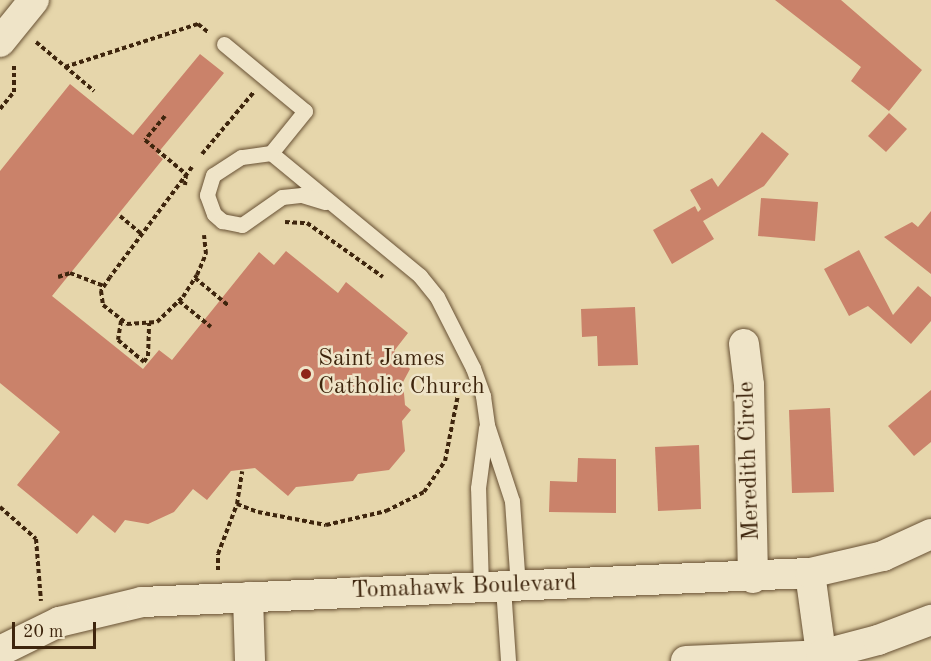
<!DOCTYPE html>
<html>
<head>
<meta charset="utf-8">
<style>
	body { margin:0 }
	#map { position:relative; width:931px; height:661px; overflow:hidden; background:#e6d6ab; font-family:"Old Standard TT",serif }
	div>[style] { position:absolute }
	[style*='--x'] { left:calc(var(--x)*1px); top:calc(var(--y)*1px); width:calc(var(--w)*1px); rotate:calc(var(--a)*1deg) }
	.building>* { inset:0; background:#ca826a }
	.path>* { height:4px; margin-top:-2px; transform-origin:0; background:repeating-linear-gradient(90deg,#3e250d 0 4.5px,transparent 0 7.5px) }
	.roads { filter:drop-shadow(0 0 2px #685134) drop-shadow(0 0 2px #685134) }
	.lane>* { height:15px; margin:-7.5px; padding:0 7.5px; transform-origin:7.5px; border-radius:7.5px; background:#efe4c8 }
	.street>* { height:30px; margin:-15px; padding:0 15px; transform-origin:15px; border-radius:15px; background:#efe4c8 }
	.dots>* { width:16px; height:16px; translate:-50% -50%; box-sizing:border-box; border:3px solid #efe4c8; border-radius:50% }
	span { translate:-50% -50%; white-space:nowrap; text-align:center; line-height:1.15; -webkit-text-stroke:5px #efe4c8; paint-order:stroke }
	.poi-label { font-size:24px; color:#3e250d }
	.left { translate:0 -50%; text-align:left }
	.street-label { font-size:24px; color:#3e250d }
	.scale { position:absolute; left:12px; top:622px; width:84px; height:27px; box-sizing:border-box; border:3px solid #3e250d; border-top:0; padding-left:8px; font-size:18px; line-height:21px; white-space:nowrap; color:#3e250d; -webkit-text-stroke:4px #efe4c8; paint-order:stroke }
</style>
</head>
<body>
<div id="map">
	<div class="building">
		<i style="clip-path:polygon(775px 0,841px 0,922px 70px,889px 111px,851px 81px,861px 67px)"></i>
		<i style="clip-path:polygon(200px 54px,224px 73px,157px 154px,163px 159px,52px 296px,143px 369px,159px 350px,172px 360px,259px 252px,274px 265px,286px 251px,338px 293px,346px 282px,408px 333px,394px 351px,410px 369px,403px 382px,405px 405px,411px 410px,402px 421px,405px 451px,389px 470px,358px 474px,353px 481px,296px 487px,288px 496px,255px 468px,231px 471px,207px 500px,193px 489px,174px 512px,148px 524px,125px 520px,115px 533px,93px 515px,77px 534px,17px 485px,60px 432px,0 383px,0 171px,70px 84px,133px 135px)"></i>
		<i style="clip-path:polygon(889px 113px,907px 129px,886px 152px,868px 136px)"></i>
		<i style="clip-path:polygon(762px 132px,789px 154px,764px 186px,703px 221px,714px 239px,672px 264px,653px 230px,695px 206px,698px 212px,701px 209px,690px 190px,712px 178px,718px 187px)"></i>
		<i style="clip-path:polygon(761px 198px,818px 202px,815px 241px,758px 236px)"></i>
		<i style="clip-path:polygon(931px 211px,931px 274px,884px 237px,912px 222px,918px 227px)"></i>
		<i style="clip-path:polygon(859px 250px,893px 315px,918px 286px,931px 297px,931px 321px,911px 344px,868px 306px,849px 316px,824px 269px)"></i>
		<i style="clip-path:polygon(635px 307px,638px 365px,598px 366px,597px 336px,582px 337px,581px 309px)"></i>
		<i style="clip-path:polygon(931px 390px,931px 442px,914px 456px,888px 426px)"></i>
		<i style="clip-path:polygon(830px 408px,834px 492px,792px 493px,789px 410px)"></i>
		<i style="clip-path:polygon(699px 445px,701px 509px,658px 511px,655px 447px)"></i>
		<i style="clip-path:polygon(578px 458px,616px 459px,616px 513px,549px 512px,550px 481px,577px 482px)"></i>
	</div>
	<div class="path">
		<i style="--x:36;--y:42;--w:76;--a:40.2"></i>
		<i style="--x:65;--y:67;--w:140;--a:-17.9"></i>
		<i style="--x:198;--y:24;--w:13;--a:39"></i>
		<i style="--x:0;--y:109;--w:22;--a:-51"></i>
		<i style="--x:14;--y:92;--w:26;--a:-90"></i>
		<i style="--x:165;--y:116;--w:31;--a:130"></i>
		<i style="--x:145;--y:140;--w:53;--a:39.7"></i>
		<i style="--x:186;--y:174;--w:11;--a:95"></i>
		<i style="--x:202;--y:154;--w:80;--a:-50.1"></i>
		<i style="--x:192;--y:167;--w:137;--a:126.7"></i>
		<i style="--x:110;--y:277;--w:17;--a:123"></i>
		<i style="--x:101;--y:291;--w:14;--a:82"></i>
		<i style="--x:103;--y:305;--w:31;--a:38"></i>
		<i style="--x:127;--y:324;--w:30;--a:-4"></i>
		<i style="--x:157;--y:322;--w:36;--a:-44"></i>
		<i style="--x:183;--y:297;--w:26;--a:-58"></i>
		<i style="--x:197;--y:275;--w:23;--a:-67"></i>
		<i style="--x:206;--y:254;--w:19;--a:-96"></i>
		<i style="--x:120;--y:216;--w:30;--a:40"></i>
		<i style="--x:285;--y:222;--w:22;--a:3"></i>
		<i style="--x:307;--y:223;--w:93;--a:35.4"></i>
		<i style="--x:58;--y:277;--w:13;--a:-18"></i>
		<i style="--x:70;--y:273;--w:36;--a:21"></i>
		<i style="--x:195;--y:278;--w:44;--a:39.5"></i>
		<i style="--x:179;--y:301;--w:41;--a:39.1"></i>
		<i style="--x:121;--y:321;--w:19;--a:99"></i>
		<i style="--x:118;--y:340;--w:34;--a:40"></i>
		<i style="--x:144;--y:362;--w:7;--a:-56"></i>
		<i style="--x:148;--y:356;--w:33;--a:-88"></i>
		<i style="--x:237;--y:504;--w:33;--a:-81"></i>
		<i style="--x:0;--y:507;--w:48;--a:41.6"></i>
		<i style="--x:36;--y:539;--w:62;--a:85.4"></i>
		<i style="--x:218;--y:570;--w:16;--a:-90"></i>
		<i style="--x:218;--y:554;--w:53;--a:-69.2"></i>
		<i style="--x:237;--y:504;--w:22;--a:21"></i>
		<i style="--x:258;--y:512;--w:69;--a:10.8"></i>
		<i style="--x:326;--y:525;--w:62;--a:-13.1"></i>
		<i style="--x:386;--y:511;--w:42;--a:-26.6"></i>
		<i style="--x:424;--y:492;--w:37;--a:-56"></i>
		<i style="--x:445;--y:461;--w:67;--a:-78.9"></i>
	</div>
	<div class="roads">
		<div class="lane">
			<i style="--x:224;--y:44;--w:105;--a:39.6"></i>
			<i style="--x:305;--y:111;--w:54;--a:129"></i>
			<i style="--x:271;--y:153;--w:193;--a:39.5"></i>
			<i style="--x:420;--y:276;--w:27;--a:51"></i>
			<i style="--x:437;--y:297;--w:80;--a:63.1"></i>
			<i style="--x:473;--y:368;--w:30;--a:70"></i>
			<i style="--x:483;--y:396;--w:29;--a:82"></i>
			<i style="--x:487;--y:425;--w:80;--a:71.8"></i>
			<i style="--x:512;--y:501;--w:85;--a:86"></i>
			<i style="--x:271;--y:153;--w:30;--a:172"></i>
			<i style="--x:241;--y:157;--w:33;--a:147"></i>
			<i style="--x:213;--y:175;--w:21;--a:107"></i>
			<i style="--x:207;--y:195;--w:20;--a:70"></i>
			<i style="--x:214;--y:214;--w:11;--a:41"></i>
			<i style="--x:222;--y:221;--w:20;--a:11"></i>
			<i style="--x:242;--y:225;--w:49;--a:-35"></i>
			<i style="--x:282;--y:197;--w:20;--a:-6"></i>
			<i style="--x:302;--y:195;--w:24;--a:17"></i>
			<i style="--x:481;--y:587;--w:99;--a:-91.7"></i>
			<i style="--x:478;--y:488;--w:61;--a:-82.4"></i>
			<i style="--x:503;--y:587;--w:74;--a:86.1"></i>
		</div>
		<div class="street">
			<i style="--x:0;--y:42;--w:54;--a:-51"></i>
			<i style="--x:744;--y:344;--w:41;--a:83"></i>
			<i style="--x:749;--y:385;--w:193;--a:88.8"></i>
			<i style="--x:810;--y:573;--w:89;--a:82.2"></i>
			<i style="--x:248;--y:597;--w:64;--a:88.2"></i>
			<i style="--x:0;--y:651;--w:66;--a:-26.2"></i>
			<i style="--x:59;--y:622;--w:85;--a:-13.5"></i>
			<i style="--x:142;--y:602;--w:669;--a:-2.49"></i>
			<i style="--x:810;--y:573;--w:75;--a:-13.1"></i>
			<i style="--x:883;--y:556;--w:53;--a:-24.6"></i>
			<i style="--x:686;--y:661;--w:135;--a:-2.5"></i>
			<i style="--x:821;--y:655;--w:59;--a:-14.7"></i>
			<i style="--x:878;--y:640;--w:57;--a:-20.7"></i>
		</div>
	</div>
	<div class="dots">
		<i style="left:306px;top:374px;background:#8f2418"></i>
	</div>
	<div class="poi-label">
		<span class="left" style="left:318px;top:374px">Saint James<br>Catholic Church</span>
	</div>
	<div class="street-label">
		<span style="left:750px;top:461px;rotate:-92deg">Meredith Circle</span>
		<span style="left:464px;top:588px;rotate:-2deg">Tomahawk Boulevard</span>
	</div>
	<div class="scale">20 m</div>
</div>
</body>
</html>
